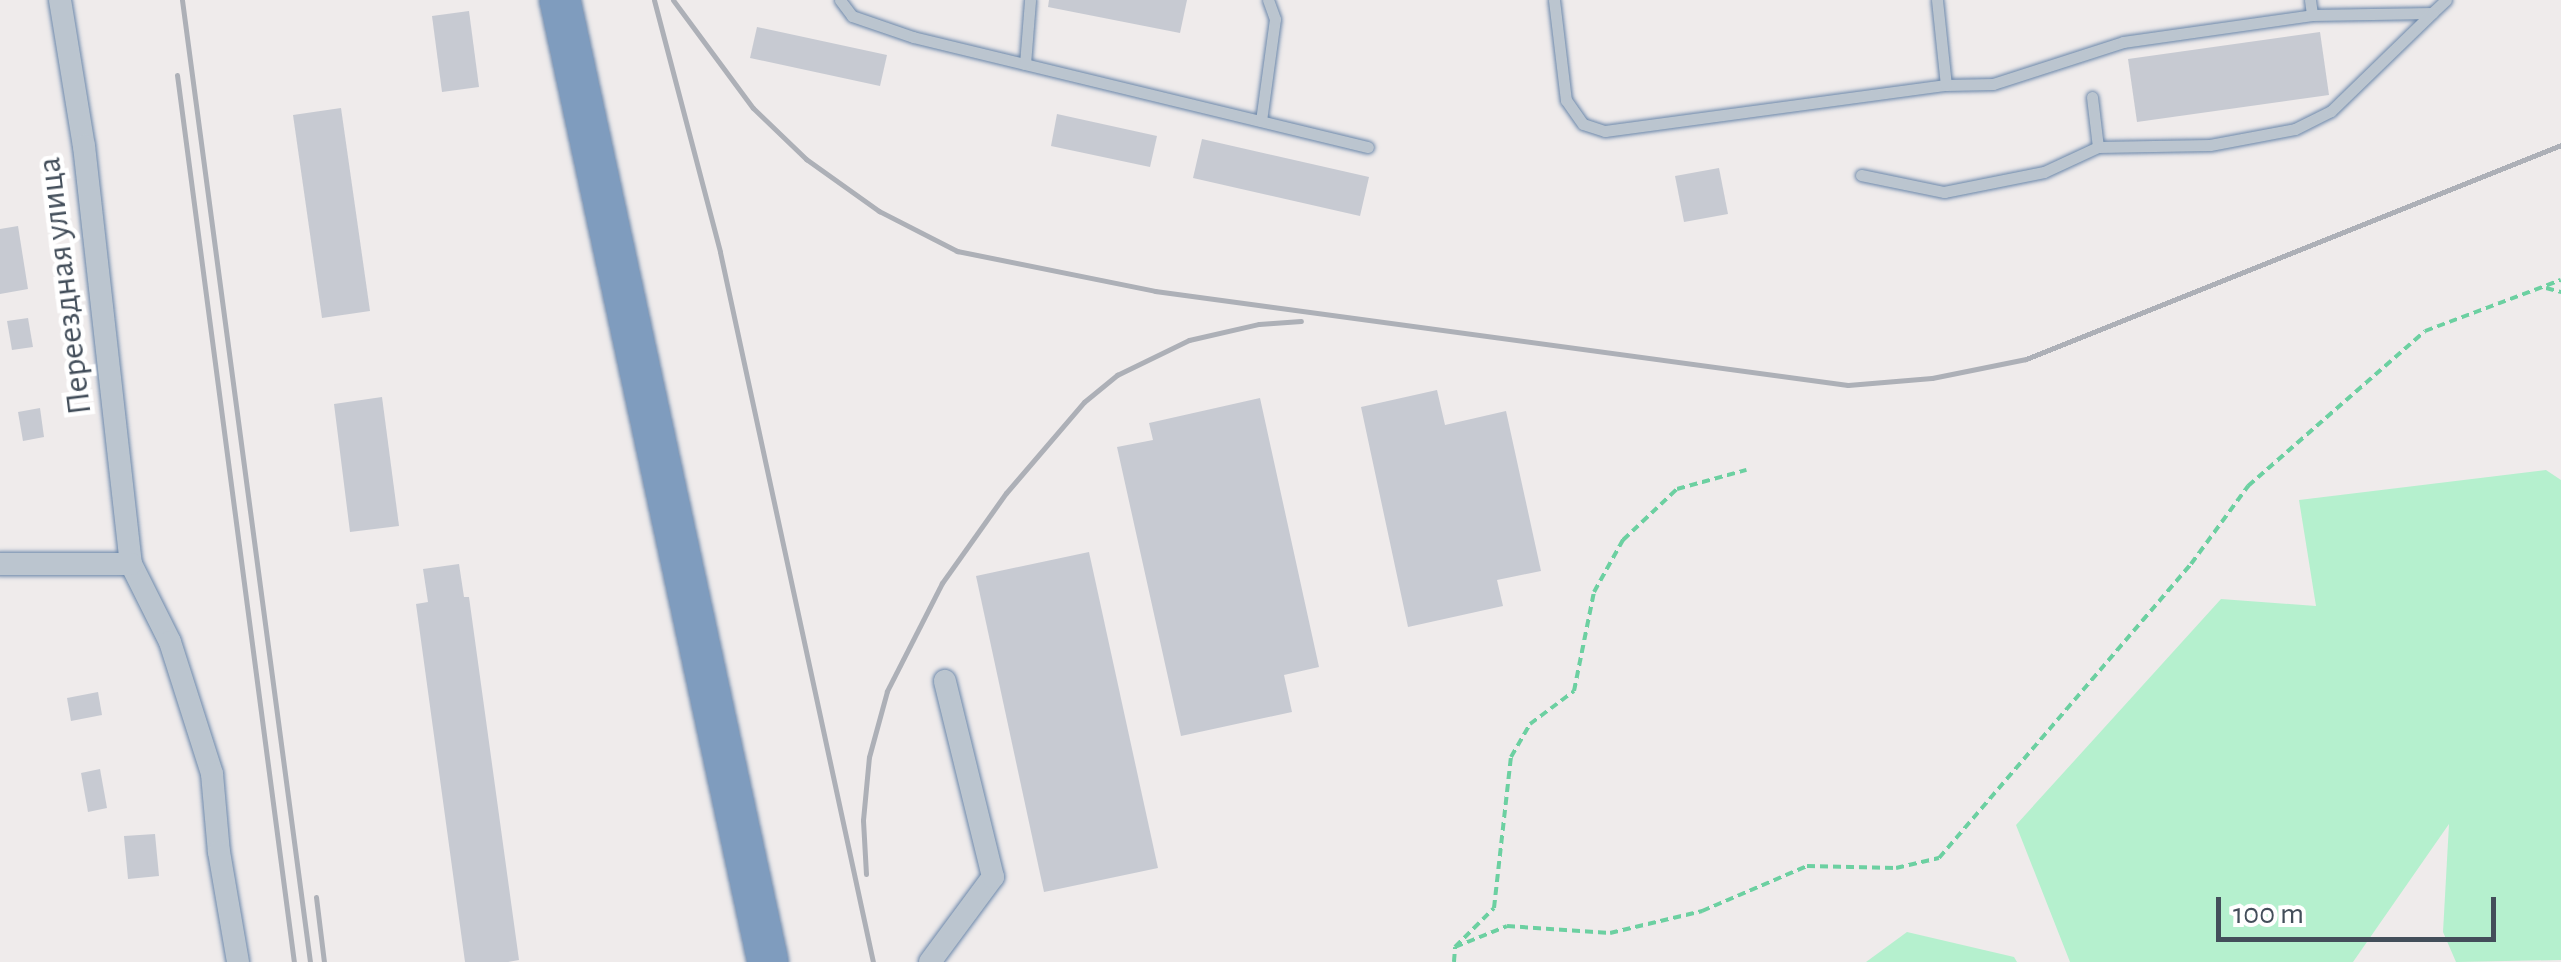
<!DOCTYPE html>
<html>
<head>
<meta charset="utf-8">
<style>
	body { margin:0 }
	#map { position:relative; width:2561px; height:962px; overflow:hidden; background:#efebeb; font-family:"Alegreya Sans",sans-serif }
	div>[style] { position:absolute }
	[style*='--x'] { left:calc(var(--x)*1px); top:calc(var(--y)*1px); width:calc(var(--w)*1px); rotate:calc(var(--a)*1deg) }
	.green>* { inset:0; background:#b5f0ce }
	.building>* { inset:0; background:#c7cad2 }
	.path>* { height:4px; margin-top:-2px; transform-origin:0; background:repeating-linear-gradient(90deg,#6cd0a1 0 8px,transparent 0 13px) }
	.roads { filter:drop-shadow(0 0 2px #6b87aa) drop-shadow(0 0 2px #6b87aa) }
	.lane>* { height:11px; margin:-5.5px; padding:0 5.5px; transform-origin:5.5px; border-radius:5.5px; background:#bbc5cf }
	.street>* { height:22px; margin:-11px; padding:0 11px; transform-origin:11px; border-radius:11px; background:#bbc5cf }
	.highway>* { height:40px; margin:-20px; padding:0 20px; transform-origin:20px; border-radius:20px; background:#7f9cbe }
	.rail>* { height:5px; margin:-2.5px; padding:0 2.5px; transform-origin:2.5px; border-radius:2.5px; background:#adb0b7 }
	span { translate:-50% -50%; white-space:nowrap; text-align:center; line-height:1.15; -webkit-text-stroke:9px #fff; paint-order:stroke }
	.street-label { font-size:35px; color:#434e5a }
	.scale { position:absolute; left:2216px; top:897px; width:280px; height:45px; box-sizing:border-box; border:5px solid #434e5a; border-top:0; padding-left:12px; font-size:30px; line-height:35px; white-space:nowrap; color:#434e5a; -webkit-text-stroke:8px #fff; paint-order:stroke }
</style>
</head>
<body>
<div id="map">
	<div class="green">
		<i style="clip-path:polygon(2546px 470px,2561px 480px,2561px 960px,2456px 962px,2443px 932px,2449px 824px,2353px 962px,2070px 962px,2016px 825px,2221px 599px,2316px 606px,2299px 500px)"></i>
		<i style="clip-path:polygon(1907px 932px,2014px 957px,2017px 962px,1866px 962px)"></i>
	</div>
	<div class="building">
		<i style="clip-path:polygon(1049px 0,1187px 0,1180px 33px,1048px 7px)"></i>
		<i style="clip-path:polygon(469px 11px,479px 87px,442px 92px,432px 16px)"></i>
		<i style="clip-path:polygon(757px 27px,887px 55px,880px 86px,750px 58px)"></i>
		<i style="clip-path:polygon(2320px 32px,2329px 95px,2137px 122px,2128px 59px)"></i>
		<i style="clip-path:polygon(341px 108px,370px 311px,322px 318px,293px 115px)"></i>
		<i style="clip-path:polygon(1057px 114px,1157px 136px,1150px 167px,1051px 146px)"></i>
		<i style="clip-path:polygon(1202px 139px,1369px 177px,1360px 216px,1193px 178px)"></i>
		<i style="clip-path:polygon(1719px 168px,1728px 214px,1684px 222px,1675px 176px)"></i>
		<i style="clip-path:polygon(18px 226px,28px 289px,0 294px,0 229px)"></i>
		<i style="clip-path:polygon(28px 318px,33px 347px,12px 350px,7px 321px)"></i>
		<i style="clip-path:polygon(1437px 390px,1445px 425px,1506px 411px,1541px 571px,1497px 580px,1503px 606px,1408px 627px,1361px 407px)"></i>
		<i style="clip-path:polygon(382px 397px,399px 526px,350px 532px,334px 404px)"></i>
		<i style="clip-path:polygon(1260px 398px,1319px 667px,1284px 675px,1292px 712px,1181px 736px,1117px 447px,1153px 440px,1149px 423px)"></i>
		<i style="clip-path:polygon(40px 408px,44px 437px,23px 441px,18px 412px)"></i>
		<i style="clip-path:polygon(1089px 552px,1158px 868px,1044px 892px,976px 576px)"></i>
		<i style="clip-path:polygon(459px 564px,464px 597px,469px 597px,519px 960px,508px 962px,465px 962px,416px 604px,428px 602px,423px 569px)"></i>
		<i style="clip-path:polygon(98px 692px,102px 715px,71px 721px,67px 698px)"></i>
		<i style="clip-path:polygon(100px 769px,107px 808px,88px 812px,81px 773px)"></i>
		<i style="clip-path:polygon(155px 834px,159px 876px,128px 879px,124px 836px)"></i>
	</div>
	<div class="path">
		<i style="--x:2546;--y:288;--w:16;--a:15"></i>
		<i style="--x:1455;--y:947;--w:56;--a:-22"></i>
		<i style="--x:1507;--y:926;--w:103;--a:3.9"></i>
		<i style="--x:1610;--y:933;--w:95;--a:-13.4"></i>
		<i style="--x:1702;--y:911;--w:114;--a:-23.2"></i>
		<i style="--x:1807;--y:866;--w:89;--a:1.3"></i>
		<i style="--x:1896;--y:868;--w:44;--a:-13.1"></i>
		<i style="--x:1939;--y:858;--w:387;--a:-49.4"></i>
		<i style="--x:2191;--y:564;--w:97;--a:-53.8"></i>
		<i style="--x:2248;--y:486;--w:235;--a:-41.2"></i>
		<i style="--x:2425;--y:331;--w:145;--a:-20.6"></i>
		<i style="--x:1454;--y:962;--w:15;--a:-86"></i>
		<i style="--x:1455;--y:947;--w:55;--a:-45"></i>
		<i style="--x:1494;--y:908;--w:152;--a:-83.6"></i>
		<i style="--x:1511;--y:757;--w:38;--a:-60"></i>
		<i style="--x:1530;--y:724;--w:55;--a:-36.9"></i>
		<i style="--x:1574;--y:691;--w:101;--a:-78.6"></i>
		<i style="--x:1594;--y:592;--w:60;--a:-60.9"></i>
		<i style="--x:1623;--y:540;--w:74;--a:-43.4"></i>
		<i style="--x:1677;--y:489;--w:72;--a:-15.4"></i>
	</div>
	<div class="roads">
		<div class="lane">
			<i style="--x:840;--y:0;--w:20;--a:53"></i>
			<i style="--x:852;--y:16;--w:65;--a:19"></i>
			<i style="--x:913;--y:37;--w:468;--a:13.6"></i>
			<i style="--x:1554;--y:0;--w:101;--a:83.2"></i>
			<i style="--x:1566;--y:100;--w:29;--a:55"></i>
			<i style="--x:1583;--y:124;--w:23;--a:18"></i>
			<i style="--x:1605;--y:131;--w:344;--a:-7.7"></i>
			<i style="--x:1946;--y:85;--w:47;--a:-1.2"></i>
			<i style="--x:1993;--y:84;--w:137;--a:-17.9"></i>
			<i style="--x:2123;--y:42;--w:191;--a:-8.1"></i>
			<i style="--x:1937;--y:0;--w:85;--a:84"></i>
			<i style="--x:2310;--y:0;--w:15;--a:82"></i>
			<i style="--x:2312;--y:15;--w:120;--a:-1"></i>
			<i style="--x:2432;--y:13;--w:19;--a:-43"></i>
			<i style="--x:1025;--y:64;--w:64;--a:-85.5"></i>
			<i style="--x:2092;--y:97;--w:50;--a:83.2"></i>
			<i style="--x:2098;--y:147;--w:112;--a:-1"></i>
			<i style="--x:2210;--y:145;--w:86;--a:-10.7"></i>
			<i style="--x:2295;--y:129;--w:40;--a:-26.6"></i>
			<i style="--x:2331;--y:111;--w:141;--a:-44.1"></i>
			<i style="--x:1261;--y:121;--w:103;--a:-82.2"></i>
			<i style="--x:1275;--y:19;--w:20;--a:-110"></i>
			<i style="--x:1861;--y:175;--w:85;--a:11.6"></i>
			<i style="--x:1944;--y:192;--w:102;--a:-11.3"></i>
			<i style="--x:2044;--y:172;--w:60;--a:-24.8"></i>
		</div>
		<div class="street">
			<i style="--x:60;--y:0;--w:148;--a:80.7"></i>
			<i style="--x:84;--y:146;--w:421;--a:83.6"></i>
			<i style="--x:131;--y:564;--w:87;--a:63.4"></i>
			<i style="--x:170;--y:642;--w:139;--a:72.3"></i>
			<i style="--x:212;--y:774;--w:78;--a:84.9"></i>
			<i style="--x:219;--y:852;--w:112;--a:80.2"></i>
			<i style="--x:0;--y:564;--w:131;--a:0"></i>
			<i style="--x:930;--y:962;--w:106;--a:-53.5"></i>
			<i style="--x:993;--y:877;--w:202;--a:-103.8"></i>
		</div>
		<div class="highway">
			<i style="--x:560;--y:0;--w:984;--a:77.8"></i>
		</div>
	</div>
	<div class="rail">
		<i style="--x:182;--y:0;--w:970;--a:82.42"></i>
		<i style="--x:654;--y:0;--w:260;--a:75.3"></i>
		<i style="--x:720;--y:252;--w:726;--a:77.84"></i>
		<i style="--x:673;--y:0;--w:134;--a:53.5"></i>
		<i style="--x:753;--y:108;--w:74;--a:43.9"></i>
		<i style="--x:806;--y:159;--w:90;--a:35.5"></i>
		<i style="--x:879;--y:211;--w:88;--a:27.1"></i>
		<i style="--x:957;--y:251;--w:202;--a:11.4"></i>
		<i style="--x:1155;--y:291;--w:699;--a:7.72"></i>
		<i style="--x:1848;--y:385;--w:84;--a:-4.8"></i>
		<i style="--x:1932;--y:378;--w:96;--a:-11.4"></i>
		<i style="--x:2026;--y:359;--w:576;--a:-21.8"></i>
		<i style="--x:177;--y:75;--w:895;--a:82.49"></i>
		<i style="--x:866;--y:874;--w:54;--a:-93.2"></i>
		<i style="--x:863;--y:820;--w:63;--a:-84.6"></i>
		<i style="--x:869;--y:757;--w:68;--a:-74.7"></i>
		<i style="--x:887;--y:691;--w:121;--a:-63"></i>
		<i style="--x:942;--y:583;--w:110;--a:-54.6"></i>
		<i style="--x:1006;--y:493;--w:120;--a:-49.4"></i>
		<i style="--x:1084;--y:402;--w:43;--a:-39.3"></i>
		<i style="--x:1117;--y:375;--w:80;--a:-25.9"></i>
		<i style="--x:1189;--y:340;--w:72;--a:-12.9"></i>
		<i style="--x:1259;--y:324;--w:42;--a:-4.1"></i>
		<i style="--x:316;--y:897;--w:65;--a:83"></i>
	</div>
	<div class="street-label">
		<span style="left:65px;top:286px;rotate:-97deg">Переездная улица</span>
	</div>
	<div class="scale">100 m</div>
</div>
</body>
</html>
